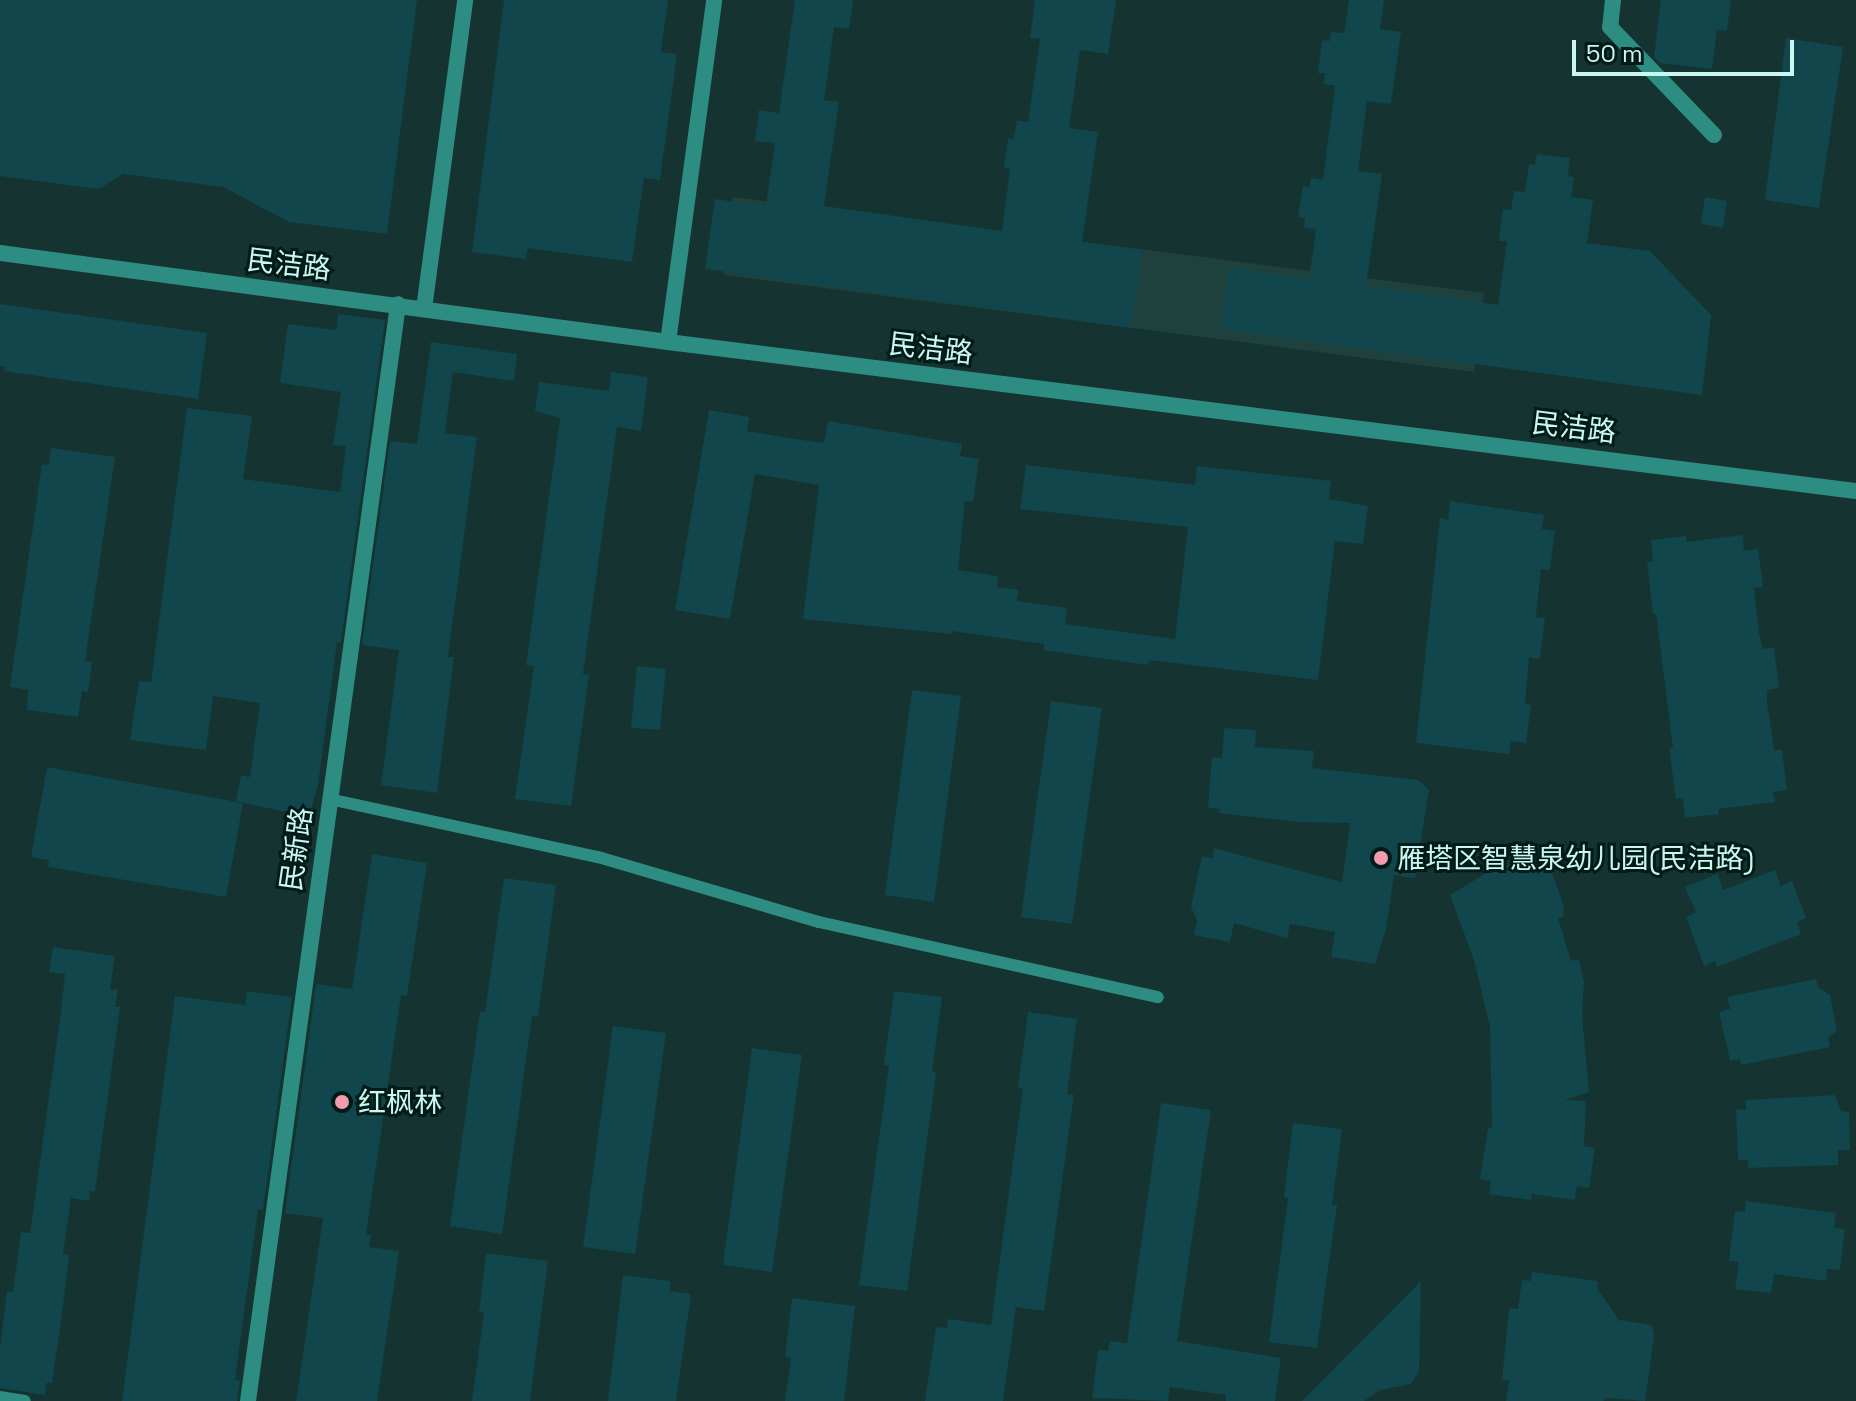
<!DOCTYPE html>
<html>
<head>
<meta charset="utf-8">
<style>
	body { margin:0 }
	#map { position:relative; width:1856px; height:1401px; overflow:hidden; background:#153330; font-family:"Space Grotesk","Noto Sans SC",sans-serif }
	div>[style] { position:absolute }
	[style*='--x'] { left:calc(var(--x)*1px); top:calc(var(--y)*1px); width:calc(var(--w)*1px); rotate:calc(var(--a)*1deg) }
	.built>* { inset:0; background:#1e413d }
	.building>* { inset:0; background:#10464c }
	.service>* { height:12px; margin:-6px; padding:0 6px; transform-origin:6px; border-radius:6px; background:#2e8d83 }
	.minor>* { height:16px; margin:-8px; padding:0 8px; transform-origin:8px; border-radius:8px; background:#2e8d83 }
	.tertiary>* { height:16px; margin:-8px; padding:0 8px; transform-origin:8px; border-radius:8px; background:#2e8d83 }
	.dots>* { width:22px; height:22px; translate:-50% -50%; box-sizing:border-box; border:4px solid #001b18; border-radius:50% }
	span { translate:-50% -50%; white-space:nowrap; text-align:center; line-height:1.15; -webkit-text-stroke:6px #001b18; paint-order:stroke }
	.street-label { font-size:28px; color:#cbf7f1 }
	.poi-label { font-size:28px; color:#cbf7f1 }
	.left { translate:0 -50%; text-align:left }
	.scale { position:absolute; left:1572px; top:40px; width:222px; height:36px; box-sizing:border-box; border:4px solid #cbf7f1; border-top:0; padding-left:10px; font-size:24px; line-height:28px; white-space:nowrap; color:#cbf7f1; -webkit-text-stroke:6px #001b18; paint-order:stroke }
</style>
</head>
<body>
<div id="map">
	<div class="built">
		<i style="clip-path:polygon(733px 197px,1484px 293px,1474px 372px,723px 275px)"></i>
	</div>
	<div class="building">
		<i style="clip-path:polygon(0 0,417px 0,387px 234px,289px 222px,223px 187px,123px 174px,99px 189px,0 176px)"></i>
		<i style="clip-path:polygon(504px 0,668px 0,661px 52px,677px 54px,660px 180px,644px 178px,632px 262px,528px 248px,526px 259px,472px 252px)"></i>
		<i style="clip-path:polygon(795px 0,853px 0,849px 29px,834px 27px,824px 100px,839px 102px,824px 206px,1002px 231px,1010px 169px,1004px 168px,1008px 138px,1014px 139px,1017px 120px,1028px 122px,1040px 39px,1030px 38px,1035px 0,1116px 0,1108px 54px,1080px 50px,1069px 128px,1098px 132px,1082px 242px,1142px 250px,1131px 328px,705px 269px,715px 199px,766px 206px,775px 143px,755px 141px,759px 110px,779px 113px)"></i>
		<i style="clip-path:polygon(1349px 0,1384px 0,1380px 29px,1401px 32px,1391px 104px,1367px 101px,1358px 171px,1382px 174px,1366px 286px,1498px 305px,1507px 241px,1499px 241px,1503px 209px,1511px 210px,1514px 191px,1525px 192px,1529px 164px,1535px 165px,1537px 154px,1570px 158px,1568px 176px,1574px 177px,1571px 197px,1593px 200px,1587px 243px,1650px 251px,1711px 315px,1702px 395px,1220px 329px,1229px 268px,1309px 279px,1316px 229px,1304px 228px,1305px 218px,1298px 217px,1303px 186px,1310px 187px,1311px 178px,1323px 180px,1335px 86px,1324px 84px,1325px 73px,1318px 73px,1322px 40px,1330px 41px,1331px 32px,1344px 33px)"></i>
		<i style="clip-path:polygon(1661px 0,1731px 0,1727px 31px,1717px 30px,1712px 69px,1660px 63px,1654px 57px)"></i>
		<i style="clip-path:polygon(1786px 38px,1843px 47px,1819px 208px,1765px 200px)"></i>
		<i style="clip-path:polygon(1705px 197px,1727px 201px,1723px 228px,1701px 224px)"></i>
		<i style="clip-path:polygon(0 304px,207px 333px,198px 399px,4px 371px,5px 366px,0 366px)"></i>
		<i style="clip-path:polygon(338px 314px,385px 320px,341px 642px,337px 642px,318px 785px,309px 817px,236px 801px,241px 775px,250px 777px,260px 703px,213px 696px,206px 750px,130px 740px,139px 681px,151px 682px,187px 408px,252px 416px,243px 479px,340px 492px,346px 446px,333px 445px,341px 392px,280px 383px,288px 324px,336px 330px)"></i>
		<i style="clip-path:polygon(431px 342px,517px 354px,514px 381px,453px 372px,445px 433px,477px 437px,448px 657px,454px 657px,437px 793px,381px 785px,399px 650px,362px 645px,390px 441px,417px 444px)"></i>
		<i style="clip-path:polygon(611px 372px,648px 377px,641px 431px,617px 427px,583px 674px,589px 675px,571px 806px,515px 799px,534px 666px,526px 665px,560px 418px,535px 411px,539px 382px,609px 391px)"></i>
		<i style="clip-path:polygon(709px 410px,749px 417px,747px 431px,795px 439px,824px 443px,828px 421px,962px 444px,960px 456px,979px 459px,973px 502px,965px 501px,958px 570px,998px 576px,997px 587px,1019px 590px,1017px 601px,1067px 608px,1065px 624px,1175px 639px,1188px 527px,1020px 509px,1026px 465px,1195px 485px,1197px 466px,1331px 481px,1329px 499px,1368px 506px,1363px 544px,1335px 541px,1318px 680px,1149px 660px,1148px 665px,1043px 650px,1044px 644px,952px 631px,952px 634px,803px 619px,819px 485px,755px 474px,730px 619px,675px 610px)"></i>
		<i style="clip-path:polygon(51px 448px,115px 457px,85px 661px,92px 662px,88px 692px,82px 691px,78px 717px,27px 710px,28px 690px,10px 687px,42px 464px,49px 465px)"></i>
		<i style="clip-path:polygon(1450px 501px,1544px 515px,1542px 529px,1555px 531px,1550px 570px,1541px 569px,1536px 617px,1545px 618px,1540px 659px,1529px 657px,1525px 704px,1531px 705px,1526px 743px,1511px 741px,1509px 754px,1416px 743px,1440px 518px,1448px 520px)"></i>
		<i style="clip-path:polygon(1743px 535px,1744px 551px,1758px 549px,1763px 587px,1754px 588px,1759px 633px,1763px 649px,1774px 647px,1779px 688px,1767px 690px,1767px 702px,1774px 750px,1782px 750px,1787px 790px,1773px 792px,1775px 802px,1718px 809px,1719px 814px,1685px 818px,1683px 798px,1676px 799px,1669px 748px,1673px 747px,1656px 614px,1653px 614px,1647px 562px,1653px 561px,1651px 540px,1686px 536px,1686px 542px)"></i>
		<i style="clip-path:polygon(637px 666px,666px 669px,660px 730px,631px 728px)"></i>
		<i style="clip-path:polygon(912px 690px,961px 696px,934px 902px,885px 895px)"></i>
		<i style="clip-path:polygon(1051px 701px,1102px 708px,1072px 924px,1021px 917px)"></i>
		<i style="clip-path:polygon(1224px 728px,1256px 730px,1255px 747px,1314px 751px,1312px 768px,1418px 780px,1429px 790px,1415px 878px,1394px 875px,1386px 929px,1375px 964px,1331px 957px,1335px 932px,1290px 924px,1287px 938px,1234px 923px,1230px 942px,1194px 935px,1197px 920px,1191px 907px,1202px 856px,1213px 858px,1214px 848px,1342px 882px,1350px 823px,1299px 822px,1219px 813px,1220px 809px,1208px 808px,1212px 757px,1222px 758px)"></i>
		<i style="clip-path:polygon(47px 767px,243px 803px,226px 897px,48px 867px,49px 860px,31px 857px)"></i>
		<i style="clip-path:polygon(372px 854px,427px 863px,407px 996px,401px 995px,366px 1235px,371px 1235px,369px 1247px,399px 1251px,377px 1401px,296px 1401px,323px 1218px,285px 1213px,314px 1000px,316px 984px,352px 989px)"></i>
		<i style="clip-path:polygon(1532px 857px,1536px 866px,1550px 868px,1564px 906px,1563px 917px,1558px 918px,1571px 961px,1579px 959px,1584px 983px,1582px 1016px,1589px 1092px,1565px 1100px,1586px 1101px,1584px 1146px,1595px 1148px,1589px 1188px,1577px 1186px,1575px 1200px,1532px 1194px,1531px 1200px,1489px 1194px,1491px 1181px,1480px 1179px,1488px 1128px,1492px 1128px,1490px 1027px,1474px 960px,1450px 895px,1488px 872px)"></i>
		<i style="clip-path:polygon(1775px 870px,1781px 886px,1792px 881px,1806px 918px,1797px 922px,1801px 934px,1717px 967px,1715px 961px,1704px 966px,1686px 917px,1696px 912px,1685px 887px,1717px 874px,1723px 890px)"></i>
		<i style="clip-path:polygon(504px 878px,556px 885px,538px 1017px,532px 1016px,502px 1234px,450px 1226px,480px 1011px,485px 1012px)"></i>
		<i style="clip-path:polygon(53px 947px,115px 956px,110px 989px,118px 990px,115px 1007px,120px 1007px,95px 1192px,90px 1191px,89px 1201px,71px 1198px,63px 1254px,69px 1255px,64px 1299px,52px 1383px,46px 1383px,45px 1395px,0 1388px,0 1347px,7px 1291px,13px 1292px,21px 1232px,30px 1233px,61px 1011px,65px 974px,49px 972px)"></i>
		<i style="clip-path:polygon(1816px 979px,1818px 987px,1830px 995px,1837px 1031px,1828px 1037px,1830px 1047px,1741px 1065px,1740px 1059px,1730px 1061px,1719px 1012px,1730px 1009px,1727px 997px)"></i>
		<i style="clip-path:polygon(247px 991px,292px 997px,263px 1210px,258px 1209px,235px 1380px,240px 1381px,237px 1401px,122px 1401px,175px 996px,245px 1005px)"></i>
		<i style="clip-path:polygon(894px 991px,942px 997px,932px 1072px,936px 1073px,907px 1291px,859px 1285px,889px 1065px,884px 1065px)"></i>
		<i style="clip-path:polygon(1028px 1012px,1077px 1019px,1067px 1094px,1074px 1095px,1044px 1311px,1016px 1307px,1003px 1401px,925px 1401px,936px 1327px,947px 1328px,948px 1319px,991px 1325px,1023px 1088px,1018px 1087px)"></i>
		<i style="clip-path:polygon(613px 1026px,666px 1033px,635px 1254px,583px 1247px)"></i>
		<i style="clip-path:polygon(752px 1048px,802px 1055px,772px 1272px,723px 1265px)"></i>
		<i style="clip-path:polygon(1835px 1095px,1841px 1111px,1849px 1112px,1850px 1150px,1838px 1150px,1838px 1165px,1748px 1168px,1748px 1160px,1738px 1160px,1736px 1109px,1746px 1110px,1746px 1100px)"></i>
		<i style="clip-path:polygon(1161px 1103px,1211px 1110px,1177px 1341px,1281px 1358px,1275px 1401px,1226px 1401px,1226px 1395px,1170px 1387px,1168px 1401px,1092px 1398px,1098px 1350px,1108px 1351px,1110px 1341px,1127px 1343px)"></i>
		<i style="clip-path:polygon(1293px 1123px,1342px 1129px,1332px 1205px,1337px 1205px,1317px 1348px,1269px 1342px,1288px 1198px,1284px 1197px)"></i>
		<i style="clip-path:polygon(1746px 1201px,1836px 1213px,1834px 1228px,1845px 1229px,1840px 1270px,1827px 1269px,1826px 1281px,1774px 1274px,1771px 1293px,1735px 1289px,1739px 1262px,1729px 1261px,1730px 1250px,1735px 1211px,1745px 1212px)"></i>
		<i style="clip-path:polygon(486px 1253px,548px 1261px,530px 1401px,472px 1401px,484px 1312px,479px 1312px)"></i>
		<i style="clip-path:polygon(1532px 1272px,1597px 1281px,1598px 1290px,1619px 1320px,1652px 1325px,1654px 1336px,1645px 1401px,1606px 1398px,1603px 1401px,1506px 1401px,1509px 1381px,1502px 1380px,1509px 1308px,1518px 1309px,1522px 1280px,1530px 1281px)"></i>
		<i style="clip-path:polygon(623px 1275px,670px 1281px,670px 1291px,691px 1294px,676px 1401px,608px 1401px)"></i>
		<i style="clip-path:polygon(1421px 1281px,1419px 1371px,1411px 1384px,1380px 1390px,1364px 1401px,1302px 1401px)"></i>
		<i style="clip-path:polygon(792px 1298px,855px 1306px,844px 1401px,785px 1401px,791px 1358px,785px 1357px)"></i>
	</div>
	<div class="service">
		<i style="--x:329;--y:799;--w:275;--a:12.2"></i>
		<i style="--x:598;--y:857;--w:230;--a:16.4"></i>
		<i style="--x:819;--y:922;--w:347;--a:12.5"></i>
		<i style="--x:0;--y:1397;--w:25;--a:9"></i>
	</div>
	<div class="minor">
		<i style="--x:1613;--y:0;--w:27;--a:96"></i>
		<i style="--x:1610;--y:27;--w:150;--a:46.1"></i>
		<i style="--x:424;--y:309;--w:312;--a:-82.4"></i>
		<i style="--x:668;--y:342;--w:345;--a:-82.3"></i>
		<i style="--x:248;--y:1401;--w:1107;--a:-82.21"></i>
	</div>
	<div class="tertiary">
		<i style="--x:0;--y:253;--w:674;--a:7.59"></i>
		<i style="--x:668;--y:342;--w:1197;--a:7.15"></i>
	</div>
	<div class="dots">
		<i style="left:1381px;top:858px;background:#f29aae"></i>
		<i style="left:342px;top:1102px;background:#f29aae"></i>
	</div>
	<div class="street-label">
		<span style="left:289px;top:264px;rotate:7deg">民洁路</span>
		<span style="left:931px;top:348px;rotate:7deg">民洁路</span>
		<span style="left:1574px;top:427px;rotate:7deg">民洁路</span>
		<span style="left:296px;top:849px;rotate:-82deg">民新路</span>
	</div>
	<div class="poi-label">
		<span class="left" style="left:1397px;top:858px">雁塔区智慧泉幼儿园(民洁路)</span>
		<span class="left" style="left:358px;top:1102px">红枫林</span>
	</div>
	<div class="scale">50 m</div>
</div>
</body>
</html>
